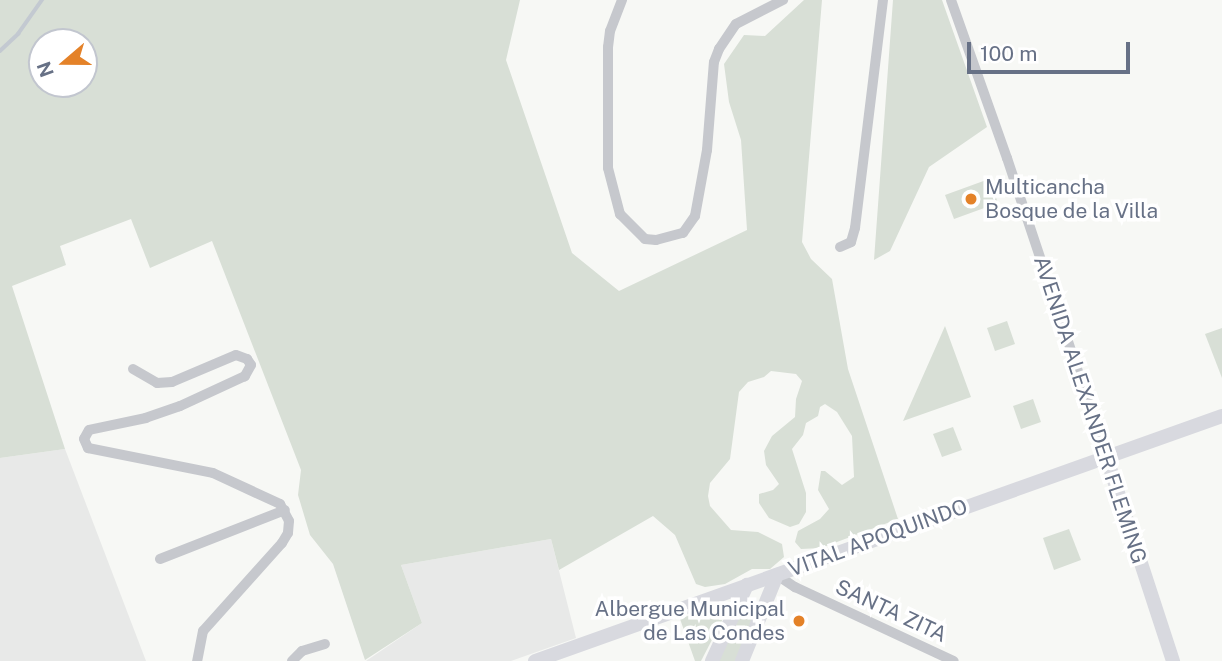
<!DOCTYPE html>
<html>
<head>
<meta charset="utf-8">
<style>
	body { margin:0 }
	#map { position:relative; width:1222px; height:661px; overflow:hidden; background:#f7f8f5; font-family:"Public Sans",sans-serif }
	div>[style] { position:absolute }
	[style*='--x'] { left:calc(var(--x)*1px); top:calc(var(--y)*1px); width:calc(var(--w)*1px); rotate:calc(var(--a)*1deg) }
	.built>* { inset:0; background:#e8e9e8 }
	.green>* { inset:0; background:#d8dfd6 }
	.stream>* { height:3.5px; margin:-1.75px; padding:0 1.75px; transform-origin:1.75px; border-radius:1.75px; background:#c3c9d1 }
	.street>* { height:10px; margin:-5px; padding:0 5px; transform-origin:5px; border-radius:5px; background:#c6c8cd }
	.secondary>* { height:14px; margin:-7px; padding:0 7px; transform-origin:7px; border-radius:7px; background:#d8d9df }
	.dots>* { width:19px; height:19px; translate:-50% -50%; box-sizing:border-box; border:4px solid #fff; border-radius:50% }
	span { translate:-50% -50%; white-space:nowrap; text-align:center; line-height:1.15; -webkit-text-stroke:7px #fff; paint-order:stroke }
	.poi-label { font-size:21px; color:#677186 }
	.left { translate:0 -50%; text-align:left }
	.right { translate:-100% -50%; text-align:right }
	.street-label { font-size:21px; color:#677186 }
	.north { position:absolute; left:28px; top:28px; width:70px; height:70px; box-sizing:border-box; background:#fff; border:2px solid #c2c6cf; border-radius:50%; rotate:250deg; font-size:19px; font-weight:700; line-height:28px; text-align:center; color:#677186 }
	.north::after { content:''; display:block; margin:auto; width:24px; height:32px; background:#e48229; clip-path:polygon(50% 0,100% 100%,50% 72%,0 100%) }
	.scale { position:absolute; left:967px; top:42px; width:163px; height:32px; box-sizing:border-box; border:4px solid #677186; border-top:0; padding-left:9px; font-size:21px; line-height:24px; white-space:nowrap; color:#677186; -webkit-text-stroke:5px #fff; paint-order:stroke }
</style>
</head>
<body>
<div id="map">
	<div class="built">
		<i style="clip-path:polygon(65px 449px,146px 661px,0 661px,0 458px)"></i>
		<i style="clip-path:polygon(551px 539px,576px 638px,511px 661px,366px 661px,422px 623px,401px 565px)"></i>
	</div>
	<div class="green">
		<i style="clip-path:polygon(evenodd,0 0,520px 0,506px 60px,572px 253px,619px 291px,747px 230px,741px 140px,729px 102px,724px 64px,744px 35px,765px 36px,804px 0,822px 0,802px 242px,811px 259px,832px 279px,848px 369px,898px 519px,821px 548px,801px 549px,795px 542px,798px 531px,820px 519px,829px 509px,818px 490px,821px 471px,825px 471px,842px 485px,854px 477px,852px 436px,837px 412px,825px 404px,820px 407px,818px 416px,806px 423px,803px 435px,792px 449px,806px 493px,806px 512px,799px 524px,790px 527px,769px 518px,759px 503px,759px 494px,773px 490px,779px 484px,766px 465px,764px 451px,772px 436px,795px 417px,796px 399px,802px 381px,796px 374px,771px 371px,764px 377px,748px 382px,739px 392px,730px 459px,710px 483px,708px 496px,710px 506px,731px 530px,758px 532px,782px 544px,784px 557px,770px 569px,752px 569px,725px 584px,705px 587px,696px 584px,675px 535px,653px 516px,559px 570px,551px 539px,401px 565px,422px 623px,365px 660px,333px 564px,310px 535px,298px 495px,301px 470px,212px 241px,150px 268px,131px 219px,60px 246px,66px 265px,12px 286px,65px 449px,0 458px,0 0,42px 42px,84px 42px,84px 84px,42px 84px,42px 42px)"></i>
		<i style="clip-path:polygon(893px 0,942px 0,987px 127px,929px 167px,890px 251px,874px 260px)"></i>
		<i style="clip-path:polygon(989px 179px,998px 203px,954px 219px,945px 195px)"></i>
		<i style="clip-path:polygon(1007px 321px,1015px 344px,995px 351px,987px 328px)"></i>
		<i style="clip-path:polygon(945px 326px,971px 397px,903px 421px,938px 342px)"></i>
		<i style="clip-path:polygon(1222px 328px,1222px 378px,1205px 334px)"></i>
		<i style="clip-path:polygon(1033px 399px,1041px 422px,1021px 429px,1013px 406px)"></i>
		<i style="clip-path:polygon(953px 427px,962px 450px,942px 457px,933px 434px)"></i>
		<i style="clip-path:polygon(1069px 529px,1081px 560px,1054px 570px,1043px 538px)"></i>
		<i style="clip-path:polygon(722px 603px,729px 607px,701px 661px,695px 661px,680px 619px)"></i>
		<i style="clip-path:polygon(742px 608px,757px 614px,736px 661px,718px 661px)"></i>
	</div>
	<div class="stream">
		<i style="--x:0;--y:51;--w:25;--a:-43"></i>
		<i style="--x:18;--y:34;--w:42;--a:-54.8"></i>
	</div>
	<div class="street">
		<i style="--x:622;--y:0;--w:33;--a:111"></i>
		<i style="--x:610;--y:31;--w:16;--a:97"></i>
		<i style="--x:608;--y:47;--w:121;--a:90"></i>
		<i style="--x:608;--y:168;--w:48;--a:75.4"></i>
		<i style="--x:620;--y:214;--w:35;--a:45"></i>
		<i style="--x:645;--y:239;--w:11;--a:5"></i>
		<i style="--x:656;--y:240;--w:28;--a:-15"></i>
		<i style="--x:683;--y:233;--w:21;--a:-55"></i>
		<i style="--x:695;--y:216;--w:67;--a:-79.7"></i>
		<i style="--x:707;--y:150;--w:88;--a:-85.5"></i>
		<i style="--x:714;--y:62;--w:14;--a:-69"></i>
		<i style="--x:719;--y:49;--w:30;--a:-56"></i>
		<i style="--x:736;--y:24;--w:53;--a:-27.1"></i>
		<i style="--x:951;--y:0;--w:168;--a:70.5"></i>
		<i style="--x:1007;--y:158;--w:314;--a:71.6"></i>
		<i style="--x:840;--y:247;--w:12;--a:-24"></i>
		<i style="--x:851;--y:242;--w:15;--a:-74"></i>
		<i style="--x:855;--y:228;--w:230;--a:-83"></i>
		<i style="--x:133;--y:369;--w:28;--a:30"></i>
		<i style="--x:157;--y:383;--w:15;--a:-4"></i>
		<i style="--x:172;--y:382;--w:69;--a:-22.9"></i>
		<i style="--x:236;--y:355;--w:12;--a:20"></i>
		<i style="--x:247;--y:359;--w:7;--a:56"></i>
		<i style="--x:251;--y:365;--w:13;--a:119"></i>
		<i style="--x:245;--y:376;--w:72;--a:155.2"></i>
		<i style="--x:180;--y:406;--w:36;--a:161"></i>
		<i style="--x:146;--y:418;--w:58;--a:168.1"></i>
		<i style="--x:89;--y:430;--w:10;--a:119"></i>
		<i style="--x:84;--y:439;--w:10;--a:66"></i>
		<i style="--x:88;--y:448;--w:127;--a:11.3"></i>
		<i style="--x:213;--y:473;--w:74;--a:24.8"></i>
		<i style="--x:280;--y:504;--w:19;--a:62"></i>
		<i style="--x:289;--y:521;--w:12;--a:95"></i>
		<i style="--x:288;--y:533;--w:12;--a:121"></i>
		<i style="--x:282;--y:543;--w:118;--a:131.9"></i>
		<i style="--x:203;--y:631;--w:31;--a:101"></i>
		<i style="--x:160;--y:559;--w:134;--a:-21.4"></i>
		<i style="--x:777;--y:575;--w:22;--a:34"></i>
		<i style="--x:795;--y:587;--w:175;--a:25"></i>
		<i style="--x:292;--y:661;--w:14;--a:-45"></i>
		<i style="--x:302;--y:651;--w:24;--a:-17"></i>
	</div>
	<div class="secondary">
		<i style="--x:1106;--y:456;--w:216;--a:71.9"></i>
		<i style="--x:535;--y:661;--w:729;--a:-19.63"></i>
		<i style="--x:712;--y:661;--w:84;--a:-65.3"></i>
		<i style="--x:742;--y:661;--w:93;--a:-67.9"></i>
	</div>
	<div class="dots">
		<i style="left:971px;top:199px;background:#e48229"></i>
		<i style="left:799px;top:621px;background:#e48229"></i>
	</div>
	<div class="poi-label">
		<span class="left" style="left:985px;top:199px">Multicancha<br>Bosque de la Villa</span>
		<span class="right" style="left:785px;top:621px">Albergue Municipal<br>de Las Condes</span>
	</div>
	<div class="street-label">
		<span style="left:1090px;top:410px;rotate:72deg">AVENIDA ALEXANDER FLEMING</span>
		<span style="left:878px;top:538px;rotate:-20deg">VITAL APOQUINDO</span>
		<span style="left:891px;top:611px;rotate:25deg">SANTA ZITA</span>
	</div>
	<div class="north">N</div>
	<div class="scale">100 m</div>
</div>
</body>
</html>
